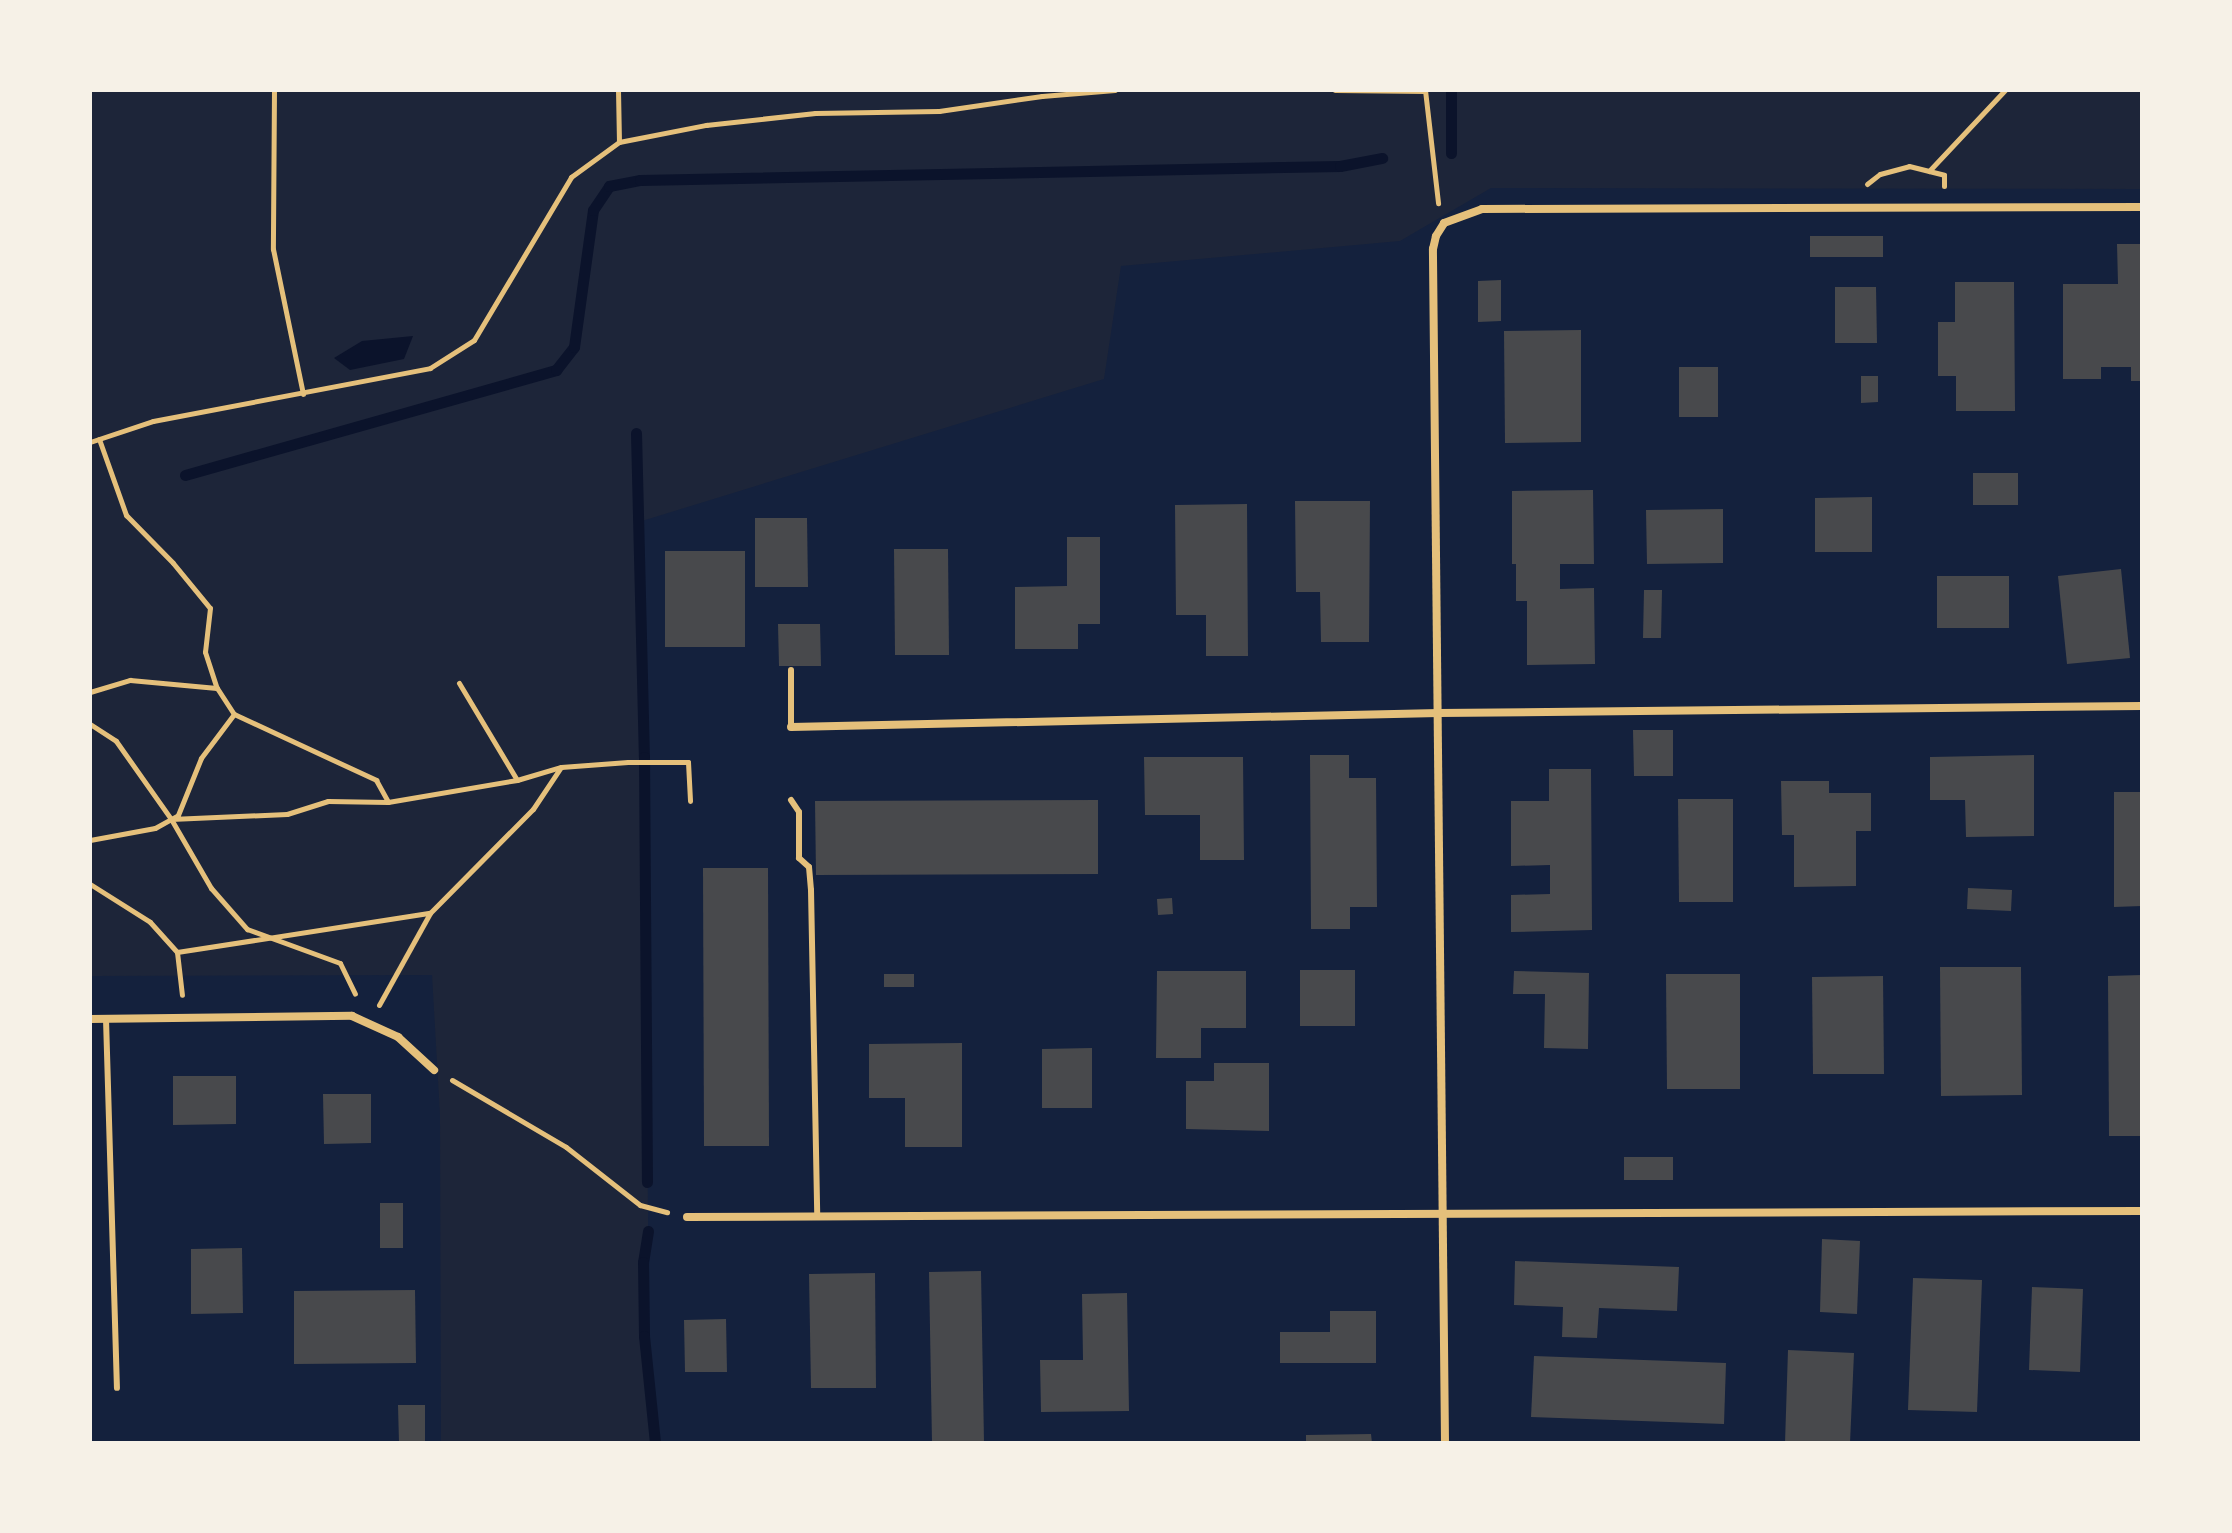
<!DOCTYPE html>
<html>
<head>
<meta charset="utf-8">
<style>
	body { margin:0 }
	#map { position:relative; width:2232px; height:1533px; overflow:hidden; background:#14213d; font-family:"Varela Round",sans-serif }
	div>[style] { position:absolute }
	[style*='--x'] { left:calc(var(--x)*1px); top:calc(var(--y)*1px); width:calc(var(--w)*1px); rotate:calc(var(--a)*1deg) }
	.green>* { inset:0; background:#1d2539 }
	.water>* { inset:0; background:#0b132b }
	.stream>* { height:11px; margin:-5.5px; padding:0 5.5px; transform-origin:5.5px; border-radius:5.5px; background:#0b132b }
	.building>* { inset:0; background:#48494c }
	.path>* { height:5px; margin:-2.5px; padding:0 2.5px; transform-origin:2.5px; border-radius:2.5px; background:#e5c07b }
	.service>* { height:6px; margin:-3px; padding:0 3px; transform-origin:3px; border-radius:3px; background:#e5c07b }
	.minor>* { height:8px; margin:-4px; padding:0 4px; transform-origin:4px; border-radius:4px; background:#e5c07b }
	span { translate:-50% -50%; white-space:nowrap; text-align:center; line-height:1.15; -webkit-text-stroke:7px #f6f1e7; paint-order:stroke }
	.frame { position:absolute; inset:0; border:92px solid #f6f1e7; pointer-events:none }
</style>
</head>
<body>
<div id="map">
	<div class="green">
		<i style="clip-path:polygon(90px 90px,2142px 90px,2142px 189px,1491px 188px,1400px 241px,1121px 266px,1104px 379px,642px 521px,650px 1443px,441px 1443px,440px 1115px,432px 975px,90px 976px)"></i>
	</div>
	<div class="water">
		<i style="clip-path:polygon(413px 336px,404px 359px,350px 370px,334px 358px,362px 341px)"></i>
	</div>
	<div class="stream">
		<i style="--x:1451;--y:153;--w:63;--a:-90"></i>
		<i style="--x:636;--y:433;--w:324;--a:88.6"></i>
		<i style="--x:644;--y:757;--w:425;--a:89.6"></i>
		<i style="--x:185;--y:475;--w:386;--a:-15.8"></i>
		<i style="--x:556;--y:370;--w:29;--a:-52"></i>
		<i style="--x:574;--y:347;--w:138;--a:-82.1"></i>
		<i style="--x:593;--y:210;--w:29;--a:-56"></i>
		<i style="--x:609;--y:186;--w:32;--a:-11"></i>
		<i style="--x:640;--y:180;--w:700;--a:-1.15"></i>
		<i style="--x:1340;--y:166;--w:43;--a:-10.8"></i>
		<i style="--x:648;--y:1231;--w:31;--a:99"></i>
		<i style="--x:643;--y:1262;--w:74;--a:89.2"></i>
		<i style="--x:644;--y:1336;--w:108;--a:84.1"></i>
	</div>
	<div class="building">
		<i style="clip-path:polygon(1810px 236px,1883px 236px,1883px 257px,1810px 257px)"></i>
		<i style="clip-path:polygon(2117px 244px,2142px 244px,2142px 381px,2131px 381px,2131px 367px,2101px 367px,2101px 379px,2063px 379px,2063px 284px,2118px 284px)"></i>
		<i style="clip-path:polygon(1501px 280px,1501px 321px,1478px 322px,1478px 281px)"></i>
		<i style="clip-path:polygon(1955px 282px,2014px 282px,2015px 411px,1956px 411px,1956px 376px,1938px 376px,1938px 322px,1955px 322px)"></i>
		<i style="clip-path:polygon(1835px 287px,1876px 287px,1877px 343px,1835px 343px)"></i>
		<i style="clip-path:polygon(1581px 330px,1581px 442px,1505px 443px,1504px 331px)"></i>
		<i style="clip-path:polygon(1679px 367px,1718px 367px,1718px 417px,1679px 417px)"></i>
		<i style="clip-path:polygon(1861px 376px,1878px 376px,1878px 402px,1861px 403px)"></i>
		<i style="clip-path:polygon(1973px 473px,2018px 473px,2018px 505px,1973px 505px)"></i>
		<i style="clip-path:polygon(1593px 490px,1594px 564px,1560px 564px,1560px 589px,1594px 588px,1595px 664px,1527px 665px,1527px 601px,1516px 601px,1516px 564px,1512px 564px,1512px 491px)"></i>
		<i style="clip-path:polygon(1872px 497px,1872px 552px,1815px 552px,1815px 498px)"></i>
		<i style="clip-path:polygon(1295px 501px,1370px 501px,1369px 642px,1321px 642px,1320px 592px,1296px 592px)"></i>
		<i style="clip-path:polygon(1247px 504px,1248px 656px,1206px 656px,1206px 615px,1176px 615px,1175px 505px)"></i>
		<i style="clip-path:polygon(1723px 509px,1723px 563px,1647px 564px,1646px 510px)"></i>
		<i style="clip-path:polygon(755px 518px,807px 518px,808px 587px,755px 587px)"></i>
		<i style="clip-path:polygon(1067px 537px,1100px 537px,1100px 624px,1078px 624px,1078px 649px,1015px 649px,1015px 587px,1067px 586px)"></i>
		<i style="clip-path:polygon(894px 549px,948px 549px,949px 655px,895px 655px)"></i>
		<i style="clip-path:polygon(665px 551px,745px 551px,745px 647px,665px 647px)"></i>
		<i style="clip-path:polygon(2121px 569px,2130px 658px,2067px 664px,2058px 576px)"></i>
		<i style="clip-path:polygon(1937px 576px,2009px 576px,2009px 628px,1937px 628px)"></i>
		<i style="clip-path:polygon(1644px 590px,1662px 590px,1661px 638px,1643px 638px)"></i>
		<i style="clip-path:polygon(778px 624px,820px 624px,821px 666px,779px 666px)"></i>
		<i style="clip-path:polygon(1633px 730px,1673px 730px,1673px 776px,1634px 776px)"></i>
		<i style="clip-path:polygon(1310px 755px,1349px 755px,1349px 778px,1376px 778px,1377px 907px,1350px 907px,1350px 929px,1311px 929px)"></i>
		<i style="clip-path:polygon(2034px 755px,2034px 836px,1966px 837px,1965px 800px,1930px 800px,1930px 757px)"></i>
		<i style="clip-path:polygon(1144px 757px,1243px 757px,1244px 860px,1200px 860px,1200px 815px,1145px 815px)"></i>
		<i style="clip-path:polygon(1549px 769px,1591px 769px,1592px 930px,1511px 932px,1511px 895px,1550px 894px,1550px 865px,1511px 866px,1511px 801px,1549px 801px)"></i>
		<i style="clip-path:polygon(1781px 781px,1829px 781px,1829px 793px,1871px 793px,1871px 831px,1856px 831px,1856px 886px,1794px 887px,1794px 835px,1782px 835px)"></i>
		<i style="clip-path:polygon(2114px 792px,2142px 792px,2142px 906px,2114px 907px)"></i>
		<i style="clip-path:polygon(1678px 799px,1733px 799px,1733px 902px,1679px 902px)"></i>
		<i style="clip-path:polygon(1098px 800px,1098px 874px,816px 875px,815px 801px)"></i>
		<i style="clip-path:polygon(703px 868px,768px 868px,769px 1146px,704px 1146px)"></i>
		<i style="clip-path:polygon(1968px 888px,2012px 890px,2011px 911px,1967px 909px)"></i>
		<i style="clip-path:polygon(1172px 898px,1173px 914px,1158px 915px,1157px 899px)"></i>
		<i style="clip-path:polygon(1940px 967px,2021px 967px,2022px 1095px,1941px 1096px)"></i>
		<i style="clip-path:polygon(1300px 970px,1355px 970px,1355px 1026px,1300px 1026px)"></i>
		<i style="clip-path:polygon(1157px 971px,1246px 971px,1246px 1028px,1201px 1028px,1201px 1058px,1156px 1058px)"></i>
		<i style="clip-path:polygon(1514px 971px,1589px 973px,1588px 1049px,1544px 1048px,1545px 994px,1513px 994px)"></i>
		<i style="clip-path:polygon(884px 974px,914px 974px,914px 987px,884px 987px)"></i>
		<i style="clip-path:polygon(1666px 974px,1740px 974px,1740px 1089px,1667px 1089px)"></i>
		<i style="clip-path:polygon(2142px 975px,2142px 1136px,2109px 1136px,2108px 976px)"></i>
		<i style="clip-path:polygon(1883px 976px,1884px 1074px,1813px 1074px,1812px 977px)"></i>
		<i style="clip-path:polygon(962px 1043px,962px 1147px,905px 1147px,905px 1098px,869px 1098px,869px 1044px)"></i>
		<i style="clip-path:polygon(1092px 1048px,1092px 1108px,1042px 1108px,1042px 1049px)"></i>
		<i style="clip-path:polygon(1214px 1063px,1269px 1063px,1269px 1131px,1186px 1129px,1186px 1081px,1214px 1081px)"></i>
		<i style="clip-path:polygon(173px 1076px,236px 1076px,236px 1124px,173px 1125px)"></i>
		<i style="clip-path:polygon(323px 1094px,371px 1094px,371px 1143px,324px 1144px)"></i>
		<i style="clip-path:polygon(1624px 1157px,1673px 1157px,1673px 1180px,1624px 1180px)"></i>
		<i style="clip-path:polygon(380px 1203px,403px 1203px,403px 1248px,380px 1248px)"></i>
		<i style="clip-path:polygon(1822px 1239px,1860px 1241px,1857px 1314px,1820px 1312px)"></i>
		<i style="clip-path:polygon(242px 1248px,243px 1313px,191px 1314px,191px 1249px)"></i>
		<i style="clip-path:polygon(1515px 1261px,1679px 1267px,1677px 1311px,1599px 1308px,1597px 1338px,1562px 1337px,1563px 1307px,1514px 1305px)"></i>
		<i style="clip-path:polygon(981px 1271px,984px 1443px,932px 1443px,929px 1272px)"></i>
		<i style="clip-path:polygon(875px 1273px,876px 1388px,811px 1388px,809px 1274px)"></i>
		<i style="clip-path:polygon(1913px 1278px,1982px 1280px,1977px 1412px,1908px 1410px)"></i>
		<i style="clip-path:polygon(2032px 1287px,2083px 1289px,2080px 1372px,2029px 1370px)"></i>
		<i style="clip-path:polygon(415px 1290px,416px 1363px,294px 1364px,294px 1291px)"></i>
		<i style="clip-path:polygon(1127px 1293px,1129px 1411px,1041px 1412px,1040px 1360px,1083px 1360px,1082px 1294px)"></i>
		<i style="clip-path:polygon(1330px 1311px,1376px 1311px,1376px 1363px,1280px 1363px,1280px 1332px,1330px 1332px)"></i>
		<i style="clip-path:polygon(726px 1319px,727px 1372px,685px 1372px,684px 1320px)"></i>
		<i style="clip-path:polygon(1788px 1350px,1854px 1353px,1850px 1443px,1785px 1443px)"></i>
		<i style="clip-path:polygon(1534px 1356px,1726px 1363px,1724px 1424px,1531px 1417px)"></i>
		<i style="clip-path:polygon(398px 1405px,425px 1405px,425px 1443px,399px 1443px)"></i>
		<i style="clip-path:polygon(1371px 1434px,1372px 1443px,1306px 1443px,1306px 1435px)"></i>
	</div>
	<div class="path">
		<i style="--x:274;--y:90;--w:159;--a:90.4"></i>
		<i style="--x:273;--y:249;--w:148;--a:78.3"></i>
		<i style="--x:618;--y:90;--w:52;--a:88.9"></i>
		<i style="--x:1335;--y:90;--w:90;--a:0.6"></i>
		<i style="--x:1425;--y:90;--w:114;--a:83.4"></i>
		<i style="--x:1929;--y:171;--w:111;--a:-46.8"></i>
		<i style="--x:1867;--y:184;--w:16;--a:-38"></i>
		<i style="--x:1880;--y:174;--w:30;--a:-15"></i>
		<i style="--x:1909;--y:166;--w:36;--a:14"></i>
		<i style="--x:1944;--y:175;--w:11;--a:90"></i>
		<i style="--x:99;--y:439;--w:81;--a:70.4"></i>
		<i style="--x:126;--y:515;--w:67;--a:45.6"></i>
		<i style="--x:173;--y:563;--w:58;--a:50.6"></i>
		<i style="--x:210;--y:608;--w:44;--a:96.5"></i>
		<i style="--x:205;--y:652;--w:38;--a:72"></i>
		<i style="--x:90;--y:442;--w:66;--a:-18.4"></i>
		<i style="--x:153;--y:421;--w:282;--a:-10.8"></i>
		<i style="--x:430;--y:368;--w:52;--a:-32.5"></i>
		<i style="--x:474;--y:340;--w:190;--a:-59.2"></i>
		<i style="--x:571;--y:177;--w:59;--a:-36.1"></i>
		<i style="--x:619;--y:142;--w:89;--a:-11.1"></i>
		<i style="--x:706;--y:125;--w:110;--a:-6.3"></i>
		<i style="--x:815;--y:113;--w:124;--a:-0.9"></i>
		<i style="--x:939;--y:111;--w:104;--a:-8.3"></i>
		<i style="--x:1042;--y:96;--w:73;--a:-4.7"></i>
		<i style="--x:459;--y:683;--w:113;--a:59.1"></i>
		<i style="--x:90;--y:692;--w:42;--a:-16.7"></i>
		<i style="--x:130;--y:680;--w:87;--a:5.3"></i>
		<i style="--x:217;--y:688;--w:31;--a:57"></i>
		<i style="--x:234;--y:714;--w:157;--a:24.9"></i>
		<i style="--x:376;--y:780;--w:25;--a:61"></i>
		<i style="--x:90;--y:724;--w:31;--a:33"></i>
		<i style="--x:116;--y:741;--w:95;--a:54.8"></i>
		<i style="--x:171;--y:819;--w:80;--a:59.9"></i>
		<i style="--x:211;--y:888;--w:55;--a:48.7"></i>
		<i style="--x:247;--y:929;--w:99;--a:20.1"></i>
		<i style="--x:340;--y:963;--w:34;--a:64"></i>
		<i style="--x:171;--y:819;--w:116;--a:-2.5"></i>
		<i style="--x:287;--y:814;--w:43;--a:-17.6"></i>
		<i style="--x:328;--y:801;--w:60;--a:1"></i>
		<i style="--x:388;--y:802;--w:131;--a:-9.7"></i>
		<i style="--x:517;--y:780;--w:46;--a:-16.5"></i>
		<i style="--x:561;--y:767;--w:67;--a:-4.3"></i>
		<i style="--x:628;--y:762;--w:60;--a:0"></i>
		<i style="--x:688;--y:762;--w:39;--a:87"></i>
		<i style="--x:90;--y:840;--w:66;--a:-10.5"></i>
		<i style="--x:155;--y:828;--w:26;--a:-29"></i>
		<i style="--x:178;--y:815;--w:61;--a:-68"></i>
		<i style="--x:201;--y:758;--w:55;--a:-53.1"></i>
		<i style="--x:90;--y:884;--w:71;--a:32.3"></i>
		<i style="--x:150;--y:922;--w:40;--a:48"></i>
		<i style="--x:177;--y:952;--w:43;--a:83.4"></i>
		<i style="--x:177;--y:952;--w:256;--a:-8.8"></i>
		<i style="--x:379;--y:1005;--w:105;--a:-61"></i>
		<i style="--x:430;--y:913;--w:146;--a:-45.3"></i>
		<i style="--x:533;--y:809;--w:50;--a:-56.3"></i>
		<i style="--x:452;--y:1080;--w:132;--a:30.4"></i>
		<i style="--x:566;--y:1147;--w:94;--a:38.1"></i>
		<i style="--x:640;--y:1205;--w:28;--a:15"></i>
	</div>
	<div class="service">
		<i style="--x:791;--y:727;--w:57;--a:-90"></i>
		<i style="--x:791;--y:800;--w:14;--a:56"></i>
		<i style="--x:799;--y:812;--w:46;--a:90"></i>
		<i style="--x:799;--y:858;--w:13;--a:42"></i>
		<i style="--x:809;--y:867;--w:23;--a:85"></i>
		<i style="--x:811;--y:890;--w:327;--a:88.9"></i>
		<i style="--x:106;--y:1019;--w:369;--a:88.3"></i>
	</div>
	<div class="minor">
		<i style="--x:791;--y:727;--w:648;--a:-1.24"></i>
		<i style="--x:1439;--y:713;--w:703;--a:-0.57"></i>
		<i style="--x:90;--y:1019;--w:262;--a:-0.7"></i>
		<i style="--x:352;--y:1016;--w:51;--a:24.5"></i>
		<i style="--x:398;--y:1037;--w:49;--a:42.5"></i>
		<i style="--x:687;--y:1217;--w:1455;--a:-0.24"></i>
		<i style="--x:1445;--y:1443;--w:1194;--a:-90.58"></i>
		<i style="--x:1433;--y:249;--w:13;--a:-77"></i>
		<i style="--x:1436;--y:236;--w:15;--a:-58"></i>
		<i style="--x:1444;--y:223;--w:40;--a:-20.2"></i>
		<i style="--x:1482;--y:209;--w:660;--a:-0.17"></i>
	</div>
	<div class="frame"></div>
</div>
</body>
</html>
